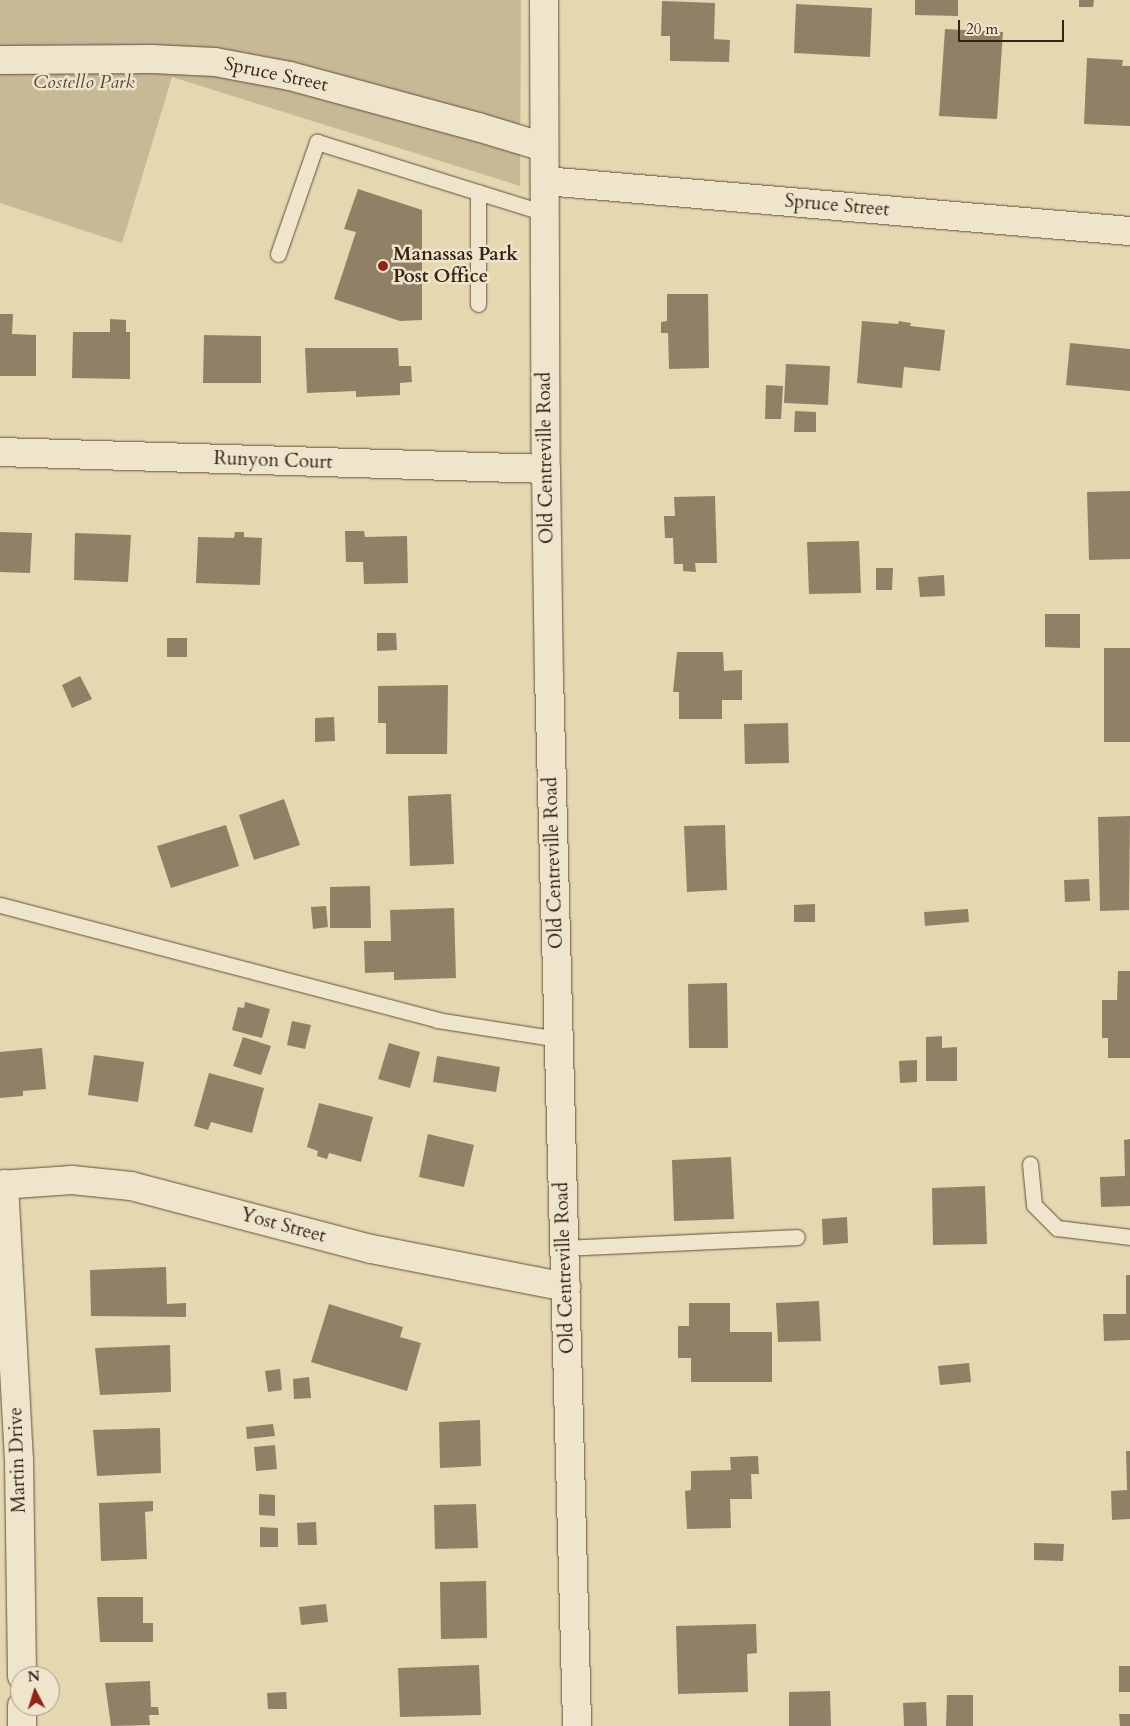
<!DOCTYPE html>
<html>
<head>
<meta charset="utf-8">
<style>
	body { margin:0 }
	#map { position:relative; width:1130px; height:1726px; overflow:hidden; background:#e5d7b0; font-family:Cardo,serif }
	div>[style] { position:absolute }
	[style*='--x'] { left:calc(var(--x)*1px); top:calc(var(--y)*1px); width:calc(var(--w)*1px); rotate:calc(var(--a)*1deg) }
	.green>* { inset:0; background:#c7b896 }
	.building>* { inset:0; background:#918066 }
	.roads { filter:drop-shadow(0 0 1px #624f3c) drop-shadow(0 0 1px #624f3c) }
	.service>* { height:15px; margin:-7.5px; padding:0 7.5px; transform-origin:7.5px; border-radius:7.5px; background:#eee5cc }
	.minor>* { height:28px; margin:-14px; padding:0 14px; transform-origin:14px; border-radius:14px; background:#eee5cc }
	.tertiary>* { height:28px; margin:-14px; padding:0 14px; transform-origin:14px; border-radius:14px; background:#eee5cc }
	.secondary>* { height:28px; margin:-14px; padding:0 14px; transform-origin:14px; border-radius:14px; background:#eee5cc }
	.dots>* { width:14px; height:14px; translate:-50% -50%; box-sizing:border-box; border:2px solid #eee5cc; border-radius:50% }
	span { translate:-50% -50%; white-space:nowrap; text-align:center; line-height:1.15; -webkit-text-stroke:5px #eee5cc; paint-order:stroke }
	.street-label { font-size:19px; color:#372216 }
	.park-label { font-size:19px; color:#5b4836; font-style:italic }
	.poi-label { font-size:19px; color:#372216; font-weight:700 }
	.left { translate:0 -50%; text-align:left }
	.north { position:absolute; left:10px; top:1666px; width:50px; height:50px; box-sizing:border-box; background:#eee5cc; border:1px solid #a59783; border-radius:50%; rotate:355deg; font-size:14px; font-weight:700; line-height:20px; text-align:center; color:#372216 }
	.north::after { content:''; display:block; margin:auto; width:18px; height:22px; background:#8f2418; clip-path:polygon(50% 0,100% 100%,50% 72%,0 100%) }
	.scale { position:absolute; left:958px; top:20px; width:106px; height:22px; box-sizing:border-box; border:2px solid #372216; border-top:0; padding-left:6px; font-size:15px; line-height:18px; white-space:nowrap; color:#372216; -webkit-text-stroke:4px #eee5cc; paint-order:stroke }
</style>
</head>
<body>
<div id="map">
	<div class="green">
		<i style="clip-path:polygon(0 0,521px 0,520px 186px,172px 77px,122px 243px,0 203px)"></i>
	</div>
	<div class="building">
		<i style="clip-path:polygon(915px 0,958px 0,958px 16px,915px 15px)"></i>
		<i style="clip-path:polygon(1079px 0,1094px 0,1093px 7px,1079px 7px)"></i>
		<i style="clip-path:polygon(662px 1px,715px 3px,714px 39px,730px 40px,729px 62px,670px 61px,670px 36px,661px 36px)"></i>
		<i style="clip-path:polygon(796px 4px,872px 8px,870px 57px,794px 53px)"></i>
		<i style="clip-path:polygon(945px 29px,1003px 32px,997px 119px,939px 116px)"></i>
		<i style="clip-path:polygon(1087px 58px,1123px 60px,1122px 66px,1130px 66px,1130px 126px,1084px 124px)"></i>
		<i style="clip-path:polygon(358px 189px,422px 210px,422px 320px,400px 321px,334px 299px,356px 232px,344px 229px)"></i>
		<i style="clip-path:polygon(667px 294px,708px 294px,709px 368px,669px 369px,668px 333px,661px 333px,661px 322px,667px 321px)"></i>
		<i style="clip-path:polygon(0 314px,13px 314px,12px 334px,36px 335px,36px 376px,0 376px)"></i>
		<i style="clip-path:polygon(110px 319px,126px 320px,126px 332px,130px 332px,130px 379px,72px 378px,73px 332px,110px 332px)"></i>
		<i style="clip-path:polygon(862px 321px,898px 324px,899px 321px,911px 323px,910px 326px,945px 330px,940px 371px,904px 367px,902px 388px,857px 383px)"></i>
		<i style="clip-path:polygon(204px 335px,261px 336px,261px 383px,203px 383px)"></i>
		<i style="clip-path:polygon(1070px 343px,1130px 349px,1130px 391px,1066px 385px)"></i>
		<i style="clip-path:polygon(305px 348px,398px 348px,399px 366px,411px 366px,412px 382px,400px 383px,400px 395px,356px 397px,356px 391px,307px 393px)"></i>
		<i style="clip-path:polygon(786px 364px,830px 366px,828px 405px,784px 403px)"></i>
		<i style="clip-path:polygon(766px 385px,783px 386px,781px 419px,765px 419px)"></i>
		<i style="clip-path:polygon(795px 411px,816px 412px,816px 432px,794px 432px)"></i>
		<i style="clip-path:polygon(1130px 491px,1130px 559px,1089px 560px,1087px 492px)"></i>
		<i style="clip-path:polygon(715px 496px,717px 563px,695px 563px,696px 572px,683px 571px,683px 564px,674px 564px,673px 538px,665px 538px,664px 516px,675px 516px,674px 497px)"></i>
		<i style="clip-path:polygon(345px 531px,364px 531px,365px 537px,407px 536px,408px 583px,364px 584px,363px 562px,346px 562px)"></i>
		<i style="clip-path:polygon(0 532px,32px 533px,30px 573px,0 572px)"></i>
		<i style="clip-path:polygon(235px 532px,244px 532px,244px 537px,262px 538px,260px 585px,196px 583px,198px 537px,234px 538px)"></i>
		<i style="clip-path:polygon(75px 533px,131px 535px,128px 582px,74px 580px)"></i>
		<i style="clip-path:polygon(859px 541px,861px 593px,809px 594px,807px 542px)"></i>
		<i style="clip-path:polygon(876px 568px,893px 568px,892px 590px,876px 590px)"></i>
		<i style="clip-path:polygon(944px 575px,945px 596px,920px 597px,918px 577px)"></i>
		<i style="clip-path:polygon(1045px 614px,1080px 614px,1080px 648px,1045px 647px)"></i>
		<i style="clip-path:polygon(377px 633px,396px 633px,397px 650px,377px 651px)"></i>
		<i style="clip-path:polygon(167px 638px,187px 638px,187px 657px,167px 657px)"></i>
		<i style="clip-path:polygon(1104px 648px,1130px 648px,1130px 742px,1104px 742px)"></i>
		<i style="clip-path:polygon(677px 652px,723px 652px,724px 671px,742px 670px,742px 700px,722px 700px,722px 719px,679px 719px,679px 692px,673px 692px)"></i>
		<i style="clip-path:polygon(80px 676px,92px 699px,72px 708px,62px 685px)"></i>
		<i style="clip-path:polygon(448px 685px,447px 754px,386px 754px,386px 723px,378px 723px,378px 686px)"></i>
		<i style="clip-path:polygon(334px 717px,335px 741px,315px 742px,315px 718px)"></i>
		<i style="clip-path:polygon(788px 723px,789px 763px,745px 764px,744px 724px)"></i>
		<i style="clip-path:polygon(451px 794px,454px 864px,410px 866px,408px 796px)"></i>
		<i style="clip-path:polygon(284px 799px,300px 845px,254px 860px,239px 815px)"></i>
		<i style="clip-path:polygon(1130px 816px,1129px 910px,1100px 911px,1098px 817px)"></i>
		<i style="clip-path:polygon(226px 825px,239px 866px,171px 888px,157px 846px)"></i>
		<i style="clip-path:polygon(725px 825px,727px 890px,687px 892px,684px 826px)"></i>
		<i style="clip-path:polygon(1089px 879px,1090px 901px,1065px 902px,1064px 880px)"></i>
		<i style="clip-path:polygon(370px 886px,371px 928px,330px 928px,330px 887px)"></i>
		<i style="clip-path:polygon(815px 904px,815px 922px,794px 922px,794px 905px)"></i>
		<i style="clip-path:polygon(326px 906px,328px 927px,313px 929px,311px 907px)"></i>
		<i style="clip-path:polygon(454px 908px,456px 978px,394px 980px,394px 972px,365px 973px,364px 941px,391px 941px,390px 910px)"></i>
		<i style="clip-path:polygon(968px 909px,969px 922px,925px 926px,924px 912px)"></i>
		<i style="clip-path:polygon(1118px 971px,1130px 971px,1130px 1058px,1108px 1058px,1108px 1038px,1102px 1038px,1102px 1000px,1117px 1000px)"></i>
		<i style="clip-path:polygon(727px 983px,728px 1048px,689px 1048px,688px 984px)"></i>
		<i style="clip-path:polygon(245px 1002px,270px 1009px,262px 1038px,232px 1030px,238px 1007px,244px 1008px)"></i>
		<i style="clip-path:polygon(292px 1021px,311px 1025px,305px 1049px,287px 1045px)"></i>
		<i style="clip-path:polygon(942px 1036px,942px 1048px,957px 1047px,957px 1081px,926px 1081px,926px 1037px)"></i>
		<i style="clip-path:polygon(243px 1037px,271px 1046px,261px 1075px,233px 1066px)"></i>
		<i style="clip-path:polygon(389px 1043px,420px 1052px,410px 1088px,378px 1079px)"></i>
		<i style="clip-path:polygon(42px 1048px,46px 1089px,23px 1091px,23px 1096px,0 1098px,0 1052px)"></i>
		<i style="clip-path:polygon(94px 1055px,144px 1062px,138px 1102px,88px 1095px)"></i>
		<i style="clip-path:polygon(437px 1056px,500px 1067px,496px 1092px,433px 1082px)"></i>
		<i style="clip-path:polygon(917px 1060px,917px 1082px,900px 1083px,899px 1061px)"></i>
		<i style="clip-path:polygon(209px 1073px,264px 1088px,252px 1133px,211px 1122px,208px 1130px,194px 1126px)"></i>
		<i style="clip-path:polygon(319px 1103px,373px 1117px,361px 1162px,329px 1153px,327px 1159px,317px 1156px,318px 1151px,307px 1147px)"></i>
		<i style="clip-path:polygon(428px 1134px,474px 1145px,464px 1187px,419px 1177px)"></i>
		<i style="clip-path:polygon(1130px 1139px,1130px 1206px,1101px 1207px,1100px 1177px,1125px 1176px,1124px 1140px)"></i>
		<i style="clip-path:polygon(731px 1157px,734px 1219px,674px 1221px,672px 1160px)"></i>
		<i style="clip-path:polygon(985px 1186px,987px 1244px,933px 1245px,932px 1188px)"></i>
		<i style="clip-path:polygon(847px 1217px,848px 1243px,823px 1245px,822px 1219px)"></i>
		<i style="clip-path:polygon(166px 1267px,167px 1304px,186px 1303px,186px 1317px,91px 1316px,90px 1270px)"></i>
		<i style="clip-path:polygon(1126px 1275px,1130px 1275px,1130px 1340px,1104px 1341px,1103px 1314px,1126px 1314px)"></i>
		<i style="clip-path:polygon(819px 1301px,821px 1341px,778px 1342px,776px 1303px)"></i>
		<i style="clip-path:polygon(689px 1303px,730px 1303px,730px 1332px,772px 1332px,772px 1382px,691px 1382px,691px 1358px,678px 1358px,678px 1326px,689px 1326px)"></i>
		<i style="clip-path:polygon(329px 1304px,403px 1327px,400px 1337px,421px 1343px,407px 1391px,311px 1362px)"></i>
		<i style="clip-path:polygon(170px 1345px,171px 1392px,100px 1395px,95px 1348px)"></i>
		<i style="clip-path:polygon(969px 1363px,971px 1382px,940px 1385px,938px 1366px)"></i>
		<i style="clip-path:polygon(280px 1369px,282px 1390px,268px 1392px,265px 1371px)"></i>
		<i style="clip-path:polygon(309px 1377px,311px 1398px,294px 1399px,293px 1379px)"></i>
		<i style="clip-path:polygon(480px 1420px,481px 1466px,440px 1468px,439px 1422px)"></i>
		<i style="clip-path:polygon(273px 1424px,275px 1436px,247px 1439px,246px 1427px)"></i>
		<i style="clip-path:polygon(160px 1428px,161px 1473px,97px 1476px,93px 1430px)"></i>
		<i style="clip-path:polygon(275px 1445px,277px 1469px,256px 1471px,254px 1447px)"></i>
		<i style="clip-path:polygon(1126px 1451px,1130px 1451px,1130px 1519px,1112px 1520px,1111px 1491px,1127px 1490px)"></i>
		<i style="clip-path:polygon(758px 1456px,759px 1474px,751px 1474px,752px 1499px,730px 1499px,731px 1528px,687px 1529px,685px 1491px,691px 1490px,691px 1471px,731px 1470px,730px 1457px)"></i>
		<i style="clip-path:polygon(259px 1494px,275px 1495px,275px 1516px,259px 1515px)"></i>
		<i style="clip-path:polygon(153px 1501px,153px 1511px,145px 1512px,147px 1559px,101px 1561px,99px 1503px)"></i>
		<i style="clip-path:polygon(476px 1504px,478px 1548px,435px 1549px,434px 1505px)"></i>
		<i style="clip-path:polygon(316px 1522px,317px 1545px,298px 1545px,297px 1523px)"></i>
		<i style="clip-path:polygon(260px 1527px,278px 1528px,278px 1547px,260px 1547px)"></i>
		<i style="clip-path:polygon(1034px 1543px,1064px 1544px,1063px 1561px,1034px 1560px)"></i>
		<i style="clip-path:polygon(486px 1581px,487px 1638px,441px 1639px,440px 1582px)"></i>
		<i style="clip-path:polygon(97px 1597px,143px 1597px,143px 1623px,153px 1623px,153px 1642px,100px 1642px)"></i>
		<i style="clip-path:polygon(326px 1604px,328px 1622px,301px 1625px,299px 1607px)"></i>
		<i style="clip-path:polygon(756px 1624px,757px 1653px,747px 1654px,748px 1692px,678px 1694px,676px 1626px)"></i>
		<i style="clip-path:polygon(479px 1665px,481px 1715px,400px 1717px,398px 1668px)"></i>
		<i style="clip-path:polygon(1119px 1666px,1130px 1666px,1130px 1692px,1119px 1692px)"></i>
		<i style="clip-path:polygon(150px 1681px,151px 1707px,158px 1707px,159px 1715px,149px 1715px,150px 1725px,111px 1726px,105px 1683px)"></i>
		<i style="clip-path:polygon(830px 1691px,831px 1726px,789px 1726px,789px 1692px)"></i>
		<i style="clip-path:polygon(286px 1692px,287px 1709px,268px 1709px,267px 1693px)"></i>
		<i style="clip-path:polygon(947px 1695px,973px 1695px,973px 1726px,946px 1726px)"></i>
		<i style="clip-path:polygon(926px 1702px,927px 1726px,904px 1726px,903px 1703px)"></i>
		<i style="clip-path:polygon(1119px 1714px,1130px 1714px,1130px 1726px,1120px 1726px)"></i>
	</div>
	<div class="roads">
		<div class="service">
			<i style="--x:478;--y:192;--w:112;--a:90"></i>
			<i style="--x:278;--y:254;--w:119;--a:-70.8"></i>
			<i style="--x:317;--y:142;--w:239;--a:17.3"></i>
			<i style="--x:0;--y:905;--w:452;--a:14.7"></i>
			<i style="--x:437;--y:1020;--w:123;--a:8.9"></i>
			<i style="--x:1030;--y:1164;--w:41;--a:84.4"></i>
			<i style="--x:1034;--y:1205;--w:33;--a:45"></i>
			<i style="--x:1057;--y:1228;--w:74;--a:7"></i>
			<i style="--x:565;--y:1248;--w:232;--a:-2.7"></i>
		</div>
		<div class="minor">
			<i style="--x:0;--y:60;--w:152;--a:-0.4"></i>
			<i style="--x:152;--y:59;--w:63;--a:2.7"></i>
			<i style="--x:215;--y:62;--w:76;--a:10.6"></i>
			<i style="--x:290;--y:76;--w:195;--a:15.2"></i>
			<i style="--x:478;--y:127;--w:69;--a:16.9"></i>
			<i style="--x:0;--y:452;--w:546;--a:1.78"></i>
			<i style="--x:4;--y:1184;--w:275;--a:86.9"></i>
			<i style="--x:19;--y:1459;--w:217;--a:89.2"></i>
			<i style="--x:0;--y:1185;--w:72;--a:-4"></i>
			<i style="--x:72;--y:1180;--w:59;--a:5.8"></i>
			<i style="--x:131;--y:1186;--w:248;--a:14.7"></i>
			<i style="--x:371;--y:1249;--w:199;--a:11"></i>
			<i style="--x:22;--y:1726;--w:20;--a:-90"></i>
		</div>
		<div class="tertiary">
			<i style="--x:545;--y:181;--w:587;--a:4.89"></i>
		</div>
		<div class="secondary">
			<i style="--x:544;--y:0;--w:469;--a:89.8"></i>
			<i style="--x:546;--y:469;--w:206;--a:89.2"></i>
			<i style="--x:549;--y:675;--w:1051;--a:88.47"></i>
		</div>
	</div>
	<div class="dots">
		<i style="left:383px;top:266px;background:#8f2418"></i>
	</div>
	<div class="street-label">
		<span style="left:276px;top:75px;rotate:12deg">Spruce Street</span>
		<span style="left:837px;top:206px;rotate:5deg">Spruce Street</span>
		<span style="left:546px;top:458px;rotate:-91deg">Old Centreville Road</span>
		<span style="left:273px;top:461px;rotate:2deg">Runyon Court</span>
		<span style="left:554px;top:863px;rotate:-92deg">Old Centreville Road</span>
		<span style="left:283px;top:1226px;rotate:15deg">Yost Street</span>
		<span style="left:565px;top:1268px;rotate:-92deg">Old Centreville Road</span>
		<span style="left:18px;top:1460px;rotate:-92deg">Martin Drive</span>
	</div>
	<div class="park-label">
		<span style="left:84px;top:83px">Costello Park</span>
	</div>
	<div class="poi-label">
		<span class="left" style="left:393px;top:266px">Manassas Park<br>Post Office</span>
	</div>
	<div class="north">N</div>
	<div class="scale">20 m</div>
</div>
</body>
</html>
